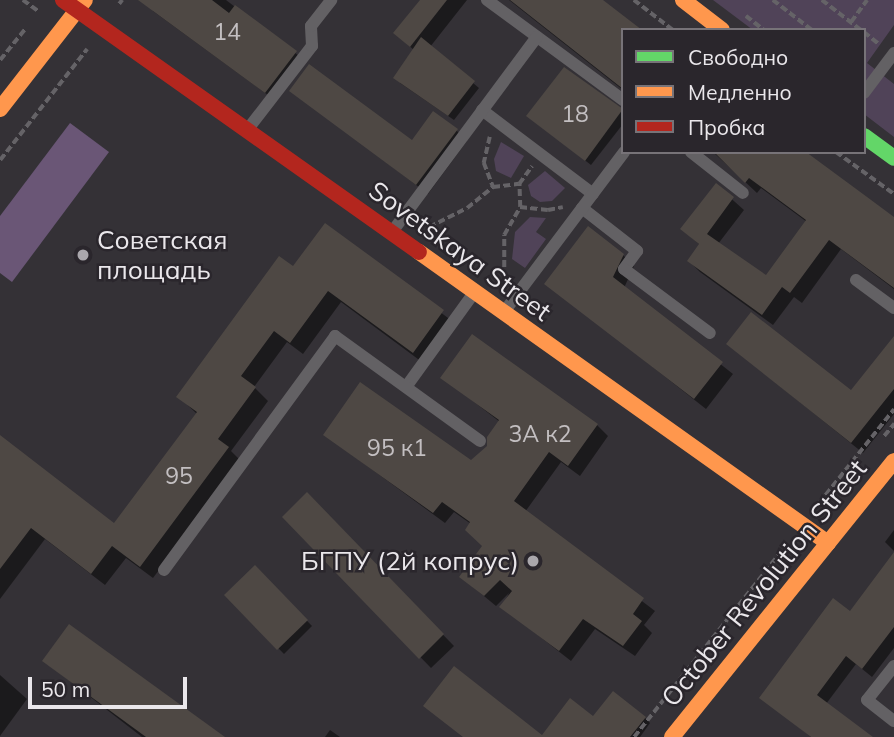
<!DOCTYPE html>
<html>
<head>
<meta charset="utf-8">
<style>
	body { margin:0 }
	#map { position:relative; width:894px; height:737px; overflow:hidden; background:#343136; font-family:Mulish,sans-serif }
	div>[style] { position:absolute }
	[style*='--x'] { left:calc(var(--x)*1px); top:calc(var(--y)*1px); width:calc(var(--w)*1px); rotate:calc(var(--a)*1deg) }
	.green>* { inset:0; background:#504358 }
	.water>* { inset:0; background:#6a5676 }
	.shadow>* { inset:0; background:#0007 }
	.building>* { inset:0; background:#4e4844 }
	.path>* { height:3.5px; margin-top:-1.75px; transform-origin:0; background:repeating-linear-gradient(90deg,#656367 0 7px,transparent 0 10.5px) }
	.lane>* { height:12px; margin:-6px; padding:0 6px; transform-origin:6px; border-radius:6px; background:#636164 }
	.fast>* { height:16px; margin:-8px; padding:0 8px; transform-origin:8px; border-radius:8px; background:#63d668 }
	.slow>* { height:16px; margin:-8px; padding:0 8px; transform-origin:8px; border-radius:8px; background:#ff974d }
	.jam>* { height:16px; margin:-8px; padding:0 8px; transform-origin:8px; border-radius:8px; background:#b3261e }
	.dots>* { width:19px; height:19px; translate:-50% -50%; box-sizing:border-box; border:4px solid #2a262c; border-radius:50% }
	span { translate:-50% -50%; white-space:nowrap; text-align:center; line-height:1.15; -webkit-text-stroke:5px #2a262c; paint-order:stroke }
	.number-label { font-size:23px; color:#c3bfc1 }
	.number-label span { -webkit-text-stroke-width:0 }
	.poi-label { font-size:26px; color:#eae7eb }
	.left { translate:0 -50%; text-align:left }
	.right { translate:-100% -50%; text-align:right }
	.street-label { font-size:26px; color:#eae7eb }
	.legend { position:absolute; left:621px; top:28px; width:245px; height:126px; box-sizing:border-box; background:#2a262c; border:2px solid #777378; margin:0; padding:9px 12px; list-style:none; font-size:21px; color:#eae7eb }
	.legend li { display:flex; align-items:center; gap:14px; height:35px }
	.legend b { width:35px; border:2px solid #777378 }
	.scale { position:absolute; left:28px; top:677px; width:159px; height:32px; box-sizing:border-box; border:4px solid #eae7eb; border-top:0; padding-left:9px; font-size:21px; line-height:24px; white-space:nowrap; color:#eae7eb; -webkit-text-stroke:5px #2a262c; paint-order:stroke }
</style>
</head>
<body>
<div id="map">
	<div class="green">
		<i style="clip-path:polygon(713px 0,894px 0,894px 25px,867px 63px,894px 84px,894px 137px,864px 114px,864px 30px,753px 30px)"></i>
		<i style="clip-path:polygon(501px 142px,524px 156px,511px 178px,496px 171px,494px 159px)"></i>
		<i style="clip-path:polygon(545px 171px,565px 188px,552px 201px,540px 202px,531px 196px,528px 185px)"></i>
		<i style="clip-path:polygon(530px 217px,546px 218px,536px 232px,546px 239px,525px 268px,512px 259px,515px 232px)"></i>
	</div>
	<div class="water">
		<i style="clip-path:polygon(70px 123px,109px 152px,12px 282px,0 273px,0 216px)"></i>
	</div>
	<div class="shadow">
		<i style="clip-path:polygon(149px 0,226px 0,303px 59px,272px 98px,153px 11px)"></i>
		<i style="clip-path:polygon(422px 0,467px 0,430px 47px,479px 88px,454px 120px,400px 83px,414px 50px,407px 44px)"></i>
		<i style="clip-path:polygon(509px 0,600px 0,623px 30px,623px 90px)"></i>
		<i style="clip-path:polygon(291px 90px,412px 142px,456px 130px,467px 141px,428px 194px)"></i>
		<i style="clip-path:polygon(617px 109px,623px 109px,623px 124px,591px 165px,534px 121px)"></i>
		<i style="clip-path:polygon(713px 152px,803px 152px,894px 220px,894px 289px,841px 249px,802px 303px,794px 297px,773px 325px,700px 272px,689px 261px,700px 245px,682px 229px,716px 185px,744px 210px,718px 244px,766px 278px,807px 222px,761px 188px,757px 193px)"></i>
		<i style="clip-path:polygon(325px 225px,456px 324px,426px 365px,341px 302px,303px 354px,287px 342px,254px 387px,268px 401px,231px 451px,241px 461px,153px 578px,126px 558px,105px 585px,45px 539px,0 599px,0 438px,114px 525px,197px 414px,179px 397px,293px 269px)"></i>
		<i style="clip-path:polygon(623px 255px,634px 266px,624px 288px,733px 374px,706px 409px,546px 283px)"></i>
		<i style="clip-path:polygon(894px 339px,894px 414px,863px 453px,728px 344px,851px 393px)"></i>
		<i style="clip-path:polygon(443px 378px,597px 425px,608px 436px,580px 476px,561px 462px,525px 512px,655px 611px,644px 625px,652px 633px,635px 656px,595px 629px,571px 661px,502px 607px,509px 593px,496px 606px,461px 577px,484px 546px,471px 524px,454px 512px,445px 523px,325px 435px,471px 463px,489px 446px,500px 422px)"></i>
		<i style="clip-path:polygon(307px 495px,454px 646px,431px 668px,284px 517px)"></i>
		<i style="clip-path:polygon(894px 530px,894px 551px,885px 542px)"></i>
		<i style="clip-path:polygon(894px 555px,894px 648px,872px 677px,856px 664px,826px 704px,870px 737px,811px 737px,761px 697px,850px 613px)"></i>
		<i style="clip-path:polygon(255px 567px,312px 626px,284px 654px,226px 595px)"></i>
		<i style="clip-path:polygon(44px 661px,222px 737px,142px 737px)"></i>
		<i style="clip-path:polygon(0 675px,27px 699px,0 736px)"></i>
		<i style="clip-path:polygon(645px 718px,650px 723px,640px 737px,543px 737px,593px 719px)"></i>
		<i style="clip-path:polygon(330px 730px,340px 737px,325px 737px)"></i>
	</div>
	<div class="building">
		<i style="clip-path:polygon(138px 0,212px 0,229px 13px,235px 5px,297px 51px,265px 93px)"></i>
		<i style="clip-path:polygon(420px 0,447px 0,410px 47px,393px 33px)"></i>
		<i style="clip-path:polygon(510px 0,603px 0,642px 30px,623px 30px,623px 89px)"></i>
		<i style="clip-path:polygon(421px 37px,475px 81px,448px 116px,393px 78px)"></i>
		<i style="clip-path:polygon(309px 64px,412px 140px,433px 111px,458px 129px,416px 185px,289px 91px)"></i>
		<i style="clip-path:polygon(564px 67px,623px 109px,585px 161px,526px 116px)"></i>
		<i style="clip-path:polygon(714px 152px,806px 152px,863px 194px,894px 217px,894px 288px,829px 240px,790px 293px,782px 287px,762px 315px,687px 261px,699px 244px,680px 229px,716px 183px,734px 197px,707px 234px,766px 275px,806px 220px,749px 178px,745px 183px)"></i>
		<i style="clip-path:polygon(325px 223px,444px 310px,413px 353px,328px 291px,290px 343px,274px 331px,241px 376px,256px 387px,218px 439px,229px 447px,140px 567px,112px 546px,91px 574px,31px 528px,0 569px,0 435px,114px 523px,197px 412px,176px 397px,279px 256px,293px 266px)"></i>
		<i style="clip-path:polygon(588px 226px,624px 254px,613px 277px,723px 362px,694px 399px,544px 284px)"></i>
		<i style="clip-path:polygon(751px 312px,851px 390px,894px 336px,894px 389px,851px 443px,726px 344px)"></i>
		<i style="clip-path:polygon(472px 334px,598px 424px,568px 466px,549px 452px,514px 501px,644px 598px,633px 614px,642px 621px,623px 646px,583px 619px,559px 651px,499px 607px,512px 591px,500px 580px,484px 596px,459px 577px,482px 546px,465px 530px,470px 522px,442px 502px,433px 513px,323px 435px,360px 382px,471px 460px,487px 446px,487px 437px,499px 420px,440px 378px)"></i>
		<i style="clip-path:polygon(307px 492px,444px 634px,419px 659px,282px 517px)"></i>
		<i style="clip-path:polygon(894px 552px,894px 627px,862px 669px,846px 656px,817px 695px,873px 737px,811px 737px,759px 698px,833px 598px,850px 611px)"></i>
		<i style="clip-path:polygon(255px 565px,308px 620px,277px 650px,224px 595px)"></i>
		<i style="clip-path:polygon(69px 624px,225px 737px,146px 737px,42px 661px)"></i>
		<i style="clip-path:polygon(454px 666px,542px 735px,570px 698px,593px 716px,613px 691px,646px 717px,630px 737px,463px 737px,423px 706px)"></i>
	</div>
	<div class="path">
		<i style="--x:23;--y:0;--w:19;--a:36"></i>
		<i style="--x:634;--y:0;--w:49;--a:37.6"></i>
		<i style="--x:773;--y:0;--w:49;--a:37.6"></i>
		<i style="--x:822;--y:0;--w:49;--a:37.6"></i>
		<i style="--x:119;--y:4;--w:5;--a:-53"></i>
		<i style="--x:746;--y:16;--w:23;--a:38"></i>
		<i style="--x:851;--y:22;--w:27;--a:-54"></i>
		<i style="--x:864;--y:32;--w:19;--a:39"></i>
		<i style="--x:0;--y:60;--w:41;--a:-50.9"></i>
		<i style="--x:490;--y:137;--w:27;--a:103"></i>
		<i style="--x:484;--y:163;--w:26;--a:69"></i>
		<i style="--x:836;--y:152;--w:72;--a:35.9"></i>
		<i style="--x:0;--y:160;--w:141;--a:-51.9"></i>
		<i style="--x:519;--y:184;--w:22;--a:-54"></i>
		<i style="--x:520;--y:207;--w:28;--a:6"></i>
		<i style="--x:548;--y:210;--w:15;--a:-11"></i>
		<i style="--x:429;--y:227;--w:42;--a:-26.6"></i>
		<i style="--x:467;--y:208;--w:33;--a:-39"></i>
		<i style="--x:493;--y:187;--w:26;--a:-7"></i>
		<i style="--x:504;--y:278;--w:43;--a:-90"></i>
		<i style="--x:504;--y:235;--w:32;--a:-60"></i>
		<i style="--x:520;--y:207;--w:23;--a:-92"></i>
		<i style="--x:884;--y:436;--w:16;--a:-50"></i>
		<i style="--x:819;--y:503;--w:120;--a:-51.4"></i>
		<i style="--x:634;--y:737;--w:246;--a:-51.6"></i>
	</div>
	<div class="lane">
		<i style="--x:487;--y:0;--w:169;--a:36.3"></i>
		<i style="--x:864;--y:93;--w:50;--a:-53.1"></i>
		<i style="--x:482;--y:110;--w:139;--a:37.1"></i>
		<i style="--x:248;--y:129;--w:105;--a:-52.4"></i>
		<i style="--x:312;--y:46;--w:20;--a:-93"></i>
		<i style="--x:311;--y:26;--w:33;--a:-52"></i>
		<i style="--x:691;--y:152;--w:66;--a:38.3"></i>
		<i style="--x:582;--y:208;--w:70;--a:38"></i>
		<i style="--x:637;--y:251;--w:22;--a:126"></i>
		<i style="--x:624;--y:269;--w:107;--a:36.7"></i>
		<i style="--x:392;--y:232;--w:243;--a:-53.4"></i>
		<i style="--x:856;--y:280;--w:47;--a:36.4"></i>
		<i style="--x:504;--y:312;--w:200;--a:-53.1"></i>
		<i style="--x:406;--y:387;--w:115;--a:-54.2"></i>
		<i style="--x:164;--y:570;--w:290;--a:-53.8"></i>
		<i style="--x:335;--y:336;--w:179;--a:35.9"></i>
		<i style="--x:894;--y:666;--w:43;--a:128.5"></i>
		<i style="--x:867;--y:700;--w:34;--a:38"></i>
	</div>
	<div class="fast">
		<i style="--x:864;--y:136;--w:37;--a:36"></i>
	</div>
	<div class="slow">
		<i style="--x:683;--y:0;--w:49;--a:37.6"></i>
		<i style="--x:0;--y:109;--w:138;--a:-52.1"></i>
		<i style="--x:419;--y:252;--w:502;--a:35.43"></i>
		<i style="--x:672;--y:737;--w:354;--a:-51.2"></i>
	</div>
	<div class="jam">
		<i style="--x:63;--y:0;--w:436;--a:35.3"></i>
	</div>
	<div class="dots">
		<i style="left:83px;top:255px;background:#aaa7ac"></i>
		<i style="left:533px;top:561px;background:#aaa7ac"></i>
	</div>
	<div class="number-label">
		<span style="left:227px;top:32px">14</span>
		<span style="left:575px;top:114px">18</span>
		<span style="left:540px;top:434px">3А к2</span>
		<span style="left:397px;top:448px">95 к1</span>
		<span style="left:179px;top:476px">95</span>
	</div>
	<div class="poi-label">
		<span class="left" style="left:97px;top:255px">Советская<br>площадь</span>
		<span class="right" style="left:519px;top:561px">БГПУ (2й копрус)</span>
	</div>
	<div class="street-label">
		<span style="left:460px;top:251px;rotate:36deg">Sovetskaya Street</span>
		<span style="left:764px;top:583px;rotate:-51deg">October Revolution Street</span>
	</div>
	<ul class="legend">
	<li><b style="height:9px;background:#63d668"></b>Свободно</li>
	<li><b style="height:9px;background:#ff974d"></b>Медленно</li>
	<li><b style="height:9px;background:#b3261e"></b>Пробка</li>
	</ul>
	<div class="scale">50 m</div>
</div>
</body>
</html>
